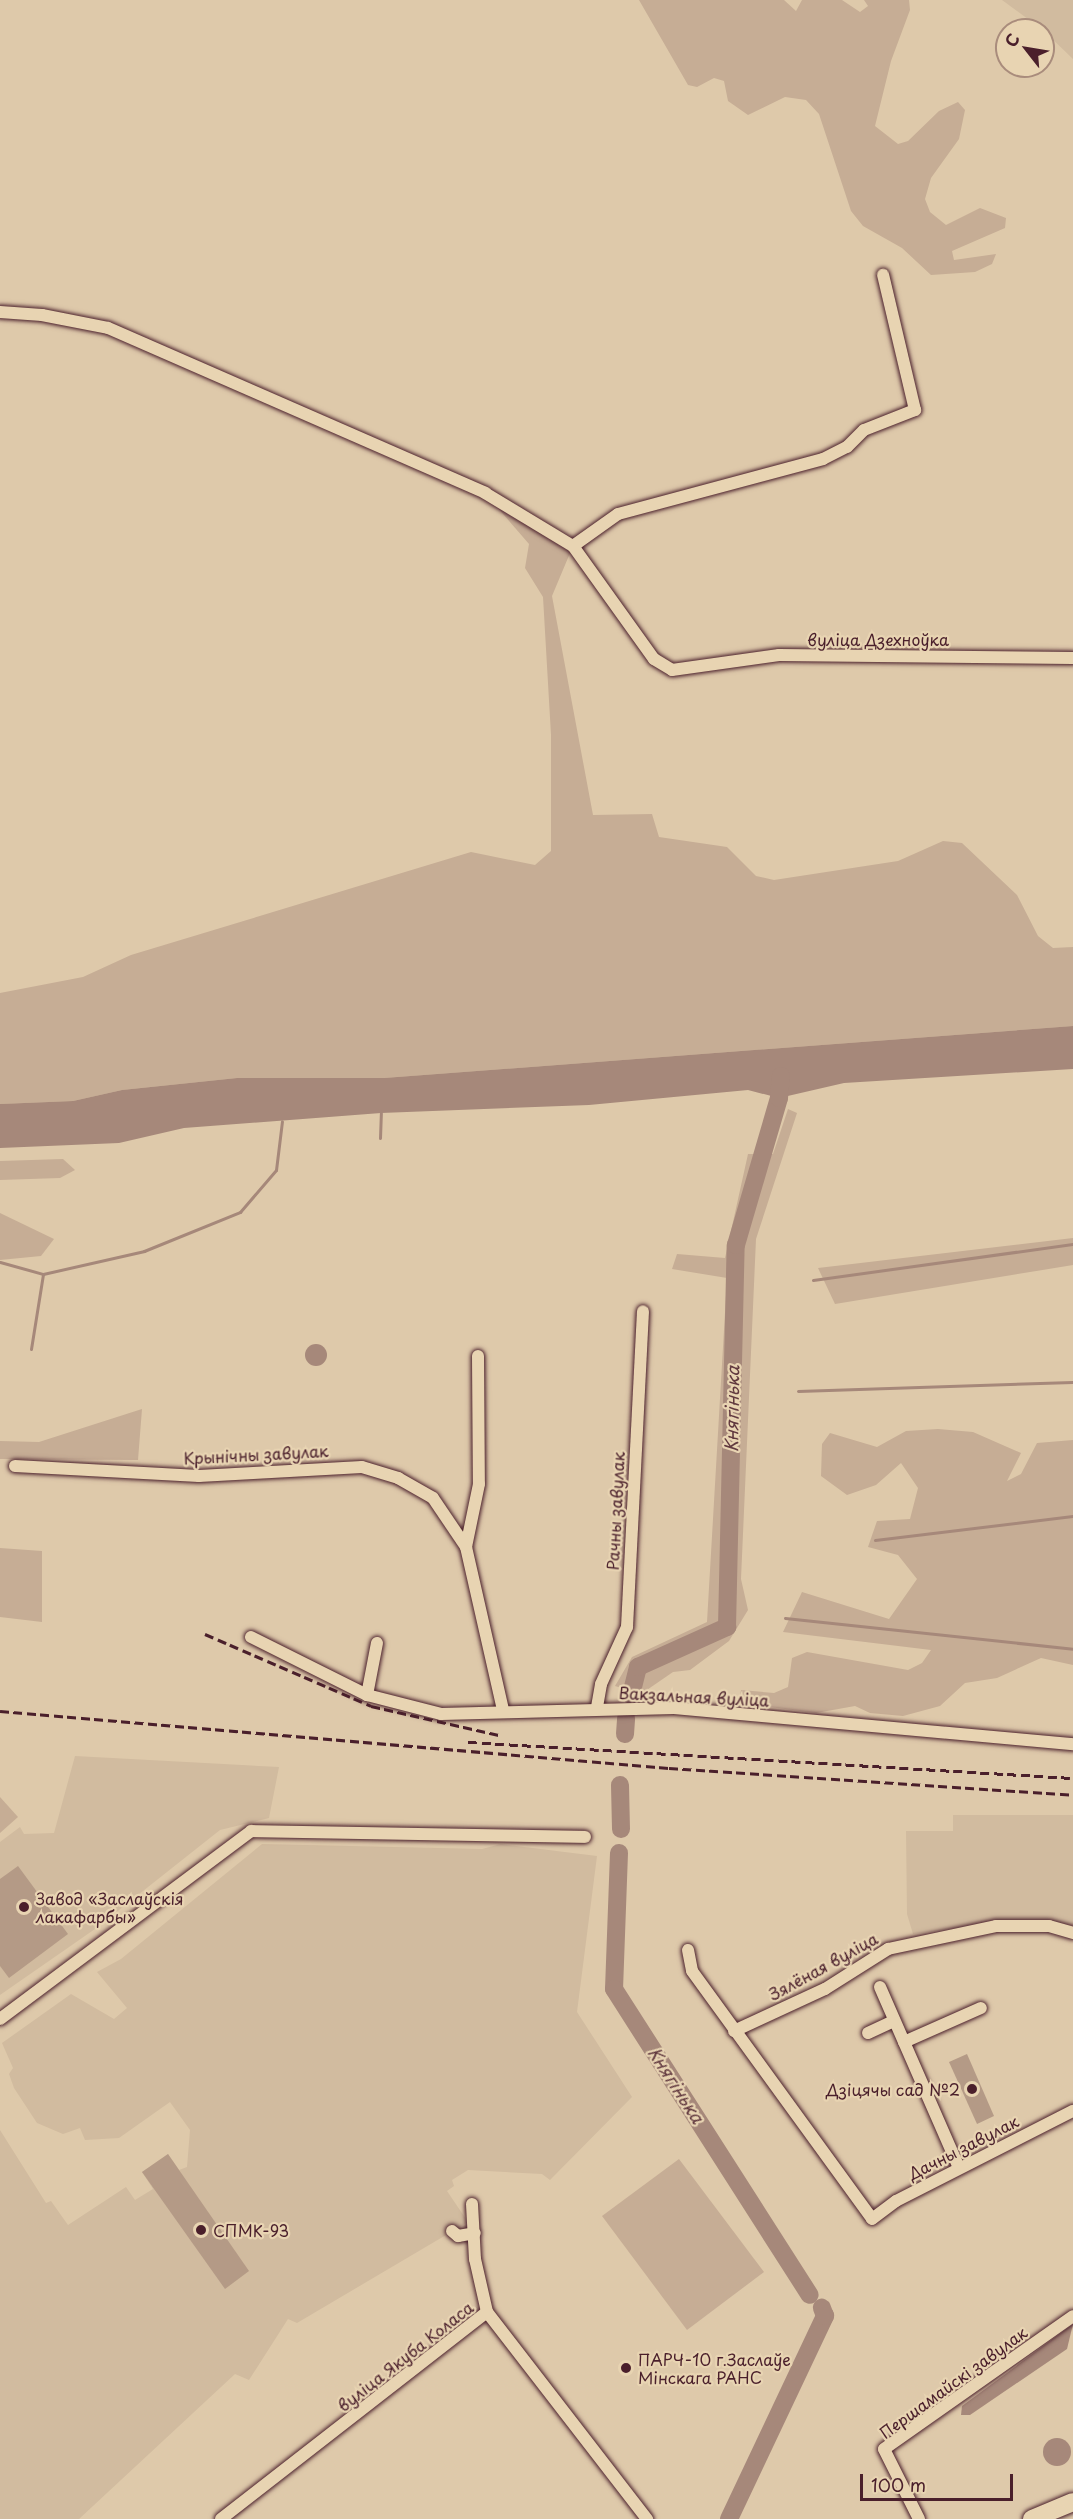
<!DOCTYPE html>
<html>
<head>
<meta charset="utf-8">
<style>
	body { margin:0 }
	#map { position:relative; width:1073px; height:2519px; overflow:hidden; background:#dec9aa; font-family:"Playpen Sans",sans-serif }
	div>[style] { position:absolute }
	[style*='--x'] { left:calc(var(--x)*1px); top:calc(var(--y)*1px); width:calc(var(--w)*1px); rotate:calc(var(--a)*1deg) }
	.built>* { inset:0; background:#d1bb9f }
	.green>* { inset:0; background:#c6ad95 }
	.water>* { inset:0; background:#a6887a }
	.round { border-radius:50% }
	.stream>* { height:3px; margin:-1.5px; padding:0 1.5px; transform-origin:1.5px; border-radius:1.5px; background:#a6887a }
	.river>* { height:18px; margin:-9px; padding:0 9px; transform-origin:9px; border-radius:9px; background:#a6887a }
	.building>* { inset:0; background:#b49a86 }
	.roads { filter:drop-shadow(0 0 2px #4a1f2b) drop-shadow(0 0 2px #4a1f2b) }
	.minor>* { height:12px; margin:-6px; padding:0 6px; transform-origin:6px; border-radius:6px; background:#e8d4b2 }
	.secondary>* { height:18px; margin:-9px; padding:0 9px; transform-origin:9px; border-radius:9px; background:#e8d4b2 }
	.rail>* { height:3px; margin-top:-1.5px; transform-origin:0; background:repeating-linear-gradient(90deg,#4a1f2b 0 9px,transparent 0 13.5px) }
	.dots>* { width:16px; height:16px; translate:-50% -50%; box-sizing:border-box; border:3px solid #e8d4b2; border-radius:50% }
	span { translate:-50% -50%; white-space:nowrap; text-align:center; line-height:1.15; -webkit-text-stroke:4.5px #e8d4b2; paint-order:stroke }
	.street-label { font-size:16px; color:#4a1f2b }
	.poi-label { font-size:16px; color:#4a1f2b }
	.left { translate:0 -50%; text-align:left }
	.right { translate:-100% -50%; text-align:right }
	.water-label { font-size:18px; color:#61393f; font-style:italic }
	.north { position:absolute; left:995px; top:18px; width:60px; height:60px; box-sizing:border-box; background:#e8d4b2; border:2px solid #a98c7c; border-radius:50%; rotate:301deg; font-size:16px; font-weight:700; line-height:24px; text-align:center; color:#4a1f2b }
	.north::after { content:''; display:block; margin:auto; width:21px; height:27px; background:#4a1f2b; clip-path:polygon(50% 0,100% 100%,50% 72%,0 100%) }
	.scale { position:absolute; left:860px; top:2474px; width:153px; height:27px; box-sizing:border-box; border:3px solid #4a1f2b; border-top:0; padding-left:8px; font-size:18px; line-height:21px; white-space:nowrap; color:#4a1f2b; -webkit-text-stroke:4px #e8d4b2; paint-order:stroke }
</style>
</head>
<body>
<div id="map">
	<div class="built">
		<i style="clip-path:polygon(1002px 0,1073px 0,1073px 59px,1043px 30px)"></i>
		<i style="clip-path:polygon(75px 1756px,279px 1767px,269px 1818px,220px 1830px,95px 1929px,0 1995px,0 1842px,20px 1827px,24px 1834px,54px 1833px)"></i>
		<i style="clip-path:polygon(953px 1815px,1073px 1815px,1073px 1925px,1005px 1921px,913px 1934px,907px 1914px,906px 1831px,953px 1831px)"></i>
		<i style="clip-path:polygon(262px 1844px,482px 1849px,501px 1844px,597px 1856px,577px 2012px,632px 2097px,550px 2180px,542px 2174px,468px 2170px,452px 2180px,454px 2186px,447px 2191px,468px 2222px,297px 2323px,288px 2319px,249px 2380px,235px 2374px,79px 2519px,0 2519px,0 2130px,46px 2203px,51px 2201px,68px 2225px,126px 2187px,135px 2200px,153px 2189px,142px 2172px,168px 2154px,179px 2170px,187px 2167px,190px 2130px,170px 2102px,119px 2138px,85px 2140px,80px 2128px,63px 2134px,37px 2123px,14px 2088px,9px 2074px,13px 2068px,2px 2043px,71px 1994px,114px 2019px,127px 2008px,97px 1972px,121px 1959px)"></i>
	</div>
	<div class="green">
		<i style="clip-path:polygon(639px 0,784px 0,796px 11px,802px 0,842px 0,860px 12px,868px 6px,864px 0,909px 0,910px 10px,891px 61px,875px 126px,898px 144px,908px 141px,939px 111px,958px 102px,965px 110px,959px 139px,931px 178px,925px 199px,930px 212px,946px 225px,980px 208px,1006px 218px,1005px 228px,952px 251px,954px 260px,996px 254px,992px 264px,975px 272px,931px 275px,902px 248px,863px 226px,851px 211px,819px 114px,806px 100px,785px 97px,748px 115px,728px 101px,724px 81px,714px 78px,697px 87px,688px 85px)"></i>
		<i style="clip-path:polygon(485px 493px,573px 546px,552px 596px,593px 815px,652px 814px,659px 837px,727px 847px,756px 876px,774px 880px,898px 861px,943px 841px,962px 843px,1017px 895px,1038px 936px,1053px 948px,1073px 947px,1073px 1026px,384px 1078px,237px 1078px,122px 1090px,73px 1101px,0 1104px,0 993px,83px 977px,131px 955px,471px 852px,535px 865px,551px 851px,551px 735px,543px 597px,525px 568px,529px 544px)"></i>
		<i style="clip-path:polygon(788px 1109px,797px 1113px,756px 1239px,741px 1579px,748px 1610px,729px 1641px,690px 1670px,673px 1672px,641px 1694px,615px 1686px,632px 1657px,707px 1622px,727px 1278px,672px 1269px,677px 1254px,725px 1258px,748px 1154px,773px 1154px)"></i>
		<i style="clip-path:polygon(63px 1159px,75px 1170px,60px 1178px,0 1180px,0 1161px)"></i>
		<i style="clip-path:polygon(0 1213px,54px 1239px,41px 1256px,0 1260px)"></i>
		<i style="clip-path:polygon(1073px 1238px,1073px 1265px,835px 1304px,818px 1268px)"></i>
		<i style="clip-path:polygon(142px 1409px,138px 1460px,0 1459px,0 1441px,39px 1442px)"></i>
		<i style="clip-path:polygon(938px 1429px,973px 1432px,1021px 1453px,1007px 1481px,1021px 1474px,1037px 1443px,1073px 1440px,1073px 1665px,1041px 1658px,997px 1678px,965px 1683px,940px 1706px,903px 1716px,870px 1713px,855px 1706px,816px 1713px,739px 1703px,741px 1690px,774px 1693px,788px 1687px,792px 1658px,807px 1652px,908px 1670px,922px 1663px,931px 1650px,783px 1632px,802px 1592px,889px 1619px,917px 1579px,898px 1555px,868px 1547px,877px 1521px,910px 1519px,918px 1488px,901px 1463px,876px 1485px,847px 1495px,821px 1476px,822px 1444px,830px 1433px,877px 1447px,906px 1431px)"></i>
		<i style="clip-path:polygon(0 1548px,42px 1551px,42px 1622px,0 1617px)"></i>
		<i style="clip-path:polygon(0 1797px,18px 1817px,0 1833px)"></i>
		<i style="clip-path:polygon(679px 2159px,764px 2272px,687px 2330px,602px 2216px)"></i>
	</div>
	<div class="water">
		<i style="clip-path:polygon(1073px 1026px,1073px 1069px,844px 1083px,779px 1098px,748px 1090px,589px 1105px,381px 1113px,184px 1128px,119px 1143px,0 1148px,0 1104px,73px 1101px,122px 1090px,237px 1078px,384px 1078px)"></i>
		<i class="round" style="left:305px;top:1344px;width:22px;height:22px"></i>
		<i style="clip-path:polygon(1073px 2324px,1067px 2349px,970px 2415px,961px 2415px,962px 2406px)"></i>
		<i class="round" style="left:1043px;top:2438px;width:28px;height:28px"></i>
	</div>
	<div class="stream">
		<i style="--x:380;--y:1138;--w:25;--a:-88"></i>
		<i style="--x:0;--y:1262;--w:45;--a:15.6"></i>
		<i style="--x:813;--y:1280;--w:262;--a:-7.9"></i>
		<i style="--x:31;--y:1349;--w:76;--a:-80.9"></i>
		<i style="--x:43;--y:1274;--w:104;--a:-12.8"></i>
		<i style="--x:144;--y:1251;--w:104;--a:-22.1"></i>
		<i style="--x:240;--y:1212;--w:55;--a:-49.4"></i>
		<i style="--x:276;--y:1170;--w:49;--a:-83"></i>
		<i style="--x:798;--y:1391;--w:275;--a:-1.9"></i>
		<i style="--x:875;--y:1540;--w:199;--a:-6.9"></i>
		<i style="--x:785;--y:1618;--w:290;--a:6.1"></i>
	</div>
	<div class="river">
		<i style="--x:631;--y:1695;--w:29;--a:-76"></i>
		<i style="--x:638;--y:1667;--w:98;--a:-24.2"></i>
		<i style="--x:727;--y:1627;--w:382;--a:-88.7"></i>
		<i style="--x:736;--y:1245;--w:153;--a:-73.7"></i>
		<i style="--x:779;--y:1098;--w:22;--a:-85"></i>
		<i style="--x:625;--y:1734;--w:16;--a:-86"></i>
		<i style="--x:620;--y:1785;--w:44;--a:88.7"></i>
		<i style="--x:619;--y:1853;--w:136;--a:92.1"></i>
		<i style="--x:614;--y:1989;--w:363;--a:57.4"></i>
		<i style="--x:729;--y:2519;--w:225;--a:-64.7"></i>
		<i style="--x:825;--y:2316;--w:9;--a:-111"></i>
	</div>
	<div class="building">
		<i style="clip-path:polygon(18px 1866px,68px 1934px,9px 1978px,0 1966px,0 1879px)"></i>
		<i style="clip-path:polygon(967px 2054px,994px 2116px,977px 2124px,949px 2062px)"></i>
		<i style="clip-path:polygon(168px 2154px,249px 2271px,225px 2289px,142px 2172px)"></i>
	</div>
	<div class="roads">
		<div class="minor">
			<i style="--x:0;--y:312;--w:42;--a:4.1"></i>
			<i style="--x:42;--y:315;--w:67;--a:11.1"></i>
			<i style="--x:108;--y:328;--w:412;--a:23.6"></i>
			<i style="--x:485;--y:493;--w:103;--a:31.1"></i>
			<i style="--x:573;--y:546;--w:139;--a:54.4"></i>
			<i style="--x:654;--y:659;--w:21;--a:31"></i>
			<i style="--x:672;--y:670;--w:108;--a:-8"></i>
			<i style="--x:779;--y:655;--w:294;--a:0.6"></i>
			<i style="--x:573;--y:546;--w:55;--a:-35.4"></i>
			<i style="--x:618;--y:514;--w:212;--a:-15"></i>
			<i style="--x:823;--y:459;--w:27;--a:-27"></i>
			<i style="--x:847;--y:447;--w:24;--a:-45"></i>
			<i style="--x:864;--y:430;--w:55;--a:-21.4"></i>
			<i style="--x:915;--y:410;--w:139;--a:-103.3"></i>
			<i style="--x:478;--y:1356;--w:128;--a:89.6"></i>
			<i style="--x:479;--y:1484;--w:64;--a:101.7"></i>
			<i style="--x:466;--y:1547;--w:167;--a:77.2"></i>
			<i style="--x:15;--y:1466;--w:184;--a:3.1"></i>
			<i style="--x:199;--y:1476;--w:163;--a:-3.2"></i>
			<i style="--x:362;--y:1467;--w:38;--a:17"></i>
			<i style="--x:398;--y:1478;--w:40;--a:29.7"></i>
			<i style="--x:433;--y:1498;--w:59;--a:56"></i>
			<i style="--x:251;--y:1637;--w:130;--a:26.6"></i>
			<i style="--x:377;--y:1643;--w:53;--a:100.9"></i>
			<i style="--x:367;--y:1695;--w:76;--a:14.4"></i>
			<i style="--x:441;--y:1714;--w:233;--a:-1.5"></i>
			<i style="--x:674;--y:1708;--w:401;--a:5.2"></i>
			<i style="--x:597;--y:1707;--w:23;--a:-80"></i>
			<i style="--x:601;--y:1684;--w:63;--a:-65.5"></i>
			<i style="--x:627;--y:1627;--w:316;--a:-87.1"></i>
			<i style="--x:688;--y:1950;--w:21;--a:79"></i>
			<i style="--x:692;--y:1971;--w:306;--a:54"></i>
			<i style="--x:872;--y:2219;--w:30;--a:-37"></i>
			<i style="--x:896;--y:2201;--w:199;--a:-27"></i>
			<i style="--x:880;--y:1987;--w:197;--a:66.4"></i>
			<i style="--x:0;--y:2019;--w:314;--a:-36.8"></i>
			<i style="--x:251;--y:1831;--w:334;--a:1"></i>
			<i style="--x:734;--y:2031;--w:100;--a:-24.8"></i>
			<i style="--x:825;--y:1989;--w:75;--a:-32.4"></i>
			<i style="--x:888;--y:1949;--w:110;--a:-12"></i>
			<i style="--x:996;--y:1926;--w:53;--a:0"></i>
			<i style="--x:1049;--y:1926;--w:25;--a:16"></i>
			<i style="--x:868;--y:2033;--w:29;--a:-25"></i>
			<i style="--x:904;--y:2042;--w:84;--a:-23.8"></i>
			<i style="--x:472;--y:2204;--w:55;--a:86.9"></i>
			<i style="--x:475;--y:2259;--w:54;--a:77.2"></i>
			<i style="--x:452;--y:2231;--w:8;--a:40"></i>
			<i style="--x:458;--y:2236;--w:17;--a:-10"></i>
			<i style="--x:221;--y:2519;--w:337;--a:-37.9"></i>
			<i style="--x:487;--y:2312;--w:262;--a:52.3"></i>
			<i style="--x:919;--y:2519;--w:78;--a:-116.6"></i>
			<i style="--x:884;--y:2449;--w:231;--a:-35.1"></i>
		</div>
		<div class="secondary">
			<i style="--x:1032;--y:2519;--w:44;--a:-22.5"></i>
		</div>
	</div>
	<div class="rail">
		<i style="--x:205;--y:1634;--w:181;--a:23.4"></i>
		<i style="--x:371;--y:1706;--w:131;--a:12.8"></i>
		<i style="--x:0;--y:1711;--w:671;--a:4.87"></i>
		<i style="--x:669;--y:1768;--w:405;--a:3.8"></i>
		<i style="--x:468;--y:1742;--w:606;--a:3.41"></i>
	</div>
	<div class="dots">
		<i style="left:24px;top:1907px;background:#4a1f2b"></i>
		<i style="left:972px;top:2089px;background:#4a1f2b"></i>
		<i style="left:201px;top:2230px;background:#4a1f2b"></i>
		<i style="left:626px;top:2368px;background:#4a1f2b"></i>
	</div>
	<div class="street-label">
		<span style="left:878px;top:639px">вуліца Дзехноўка</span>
		<span style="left:256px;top:1454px;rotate:-3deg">Крынічны завулак</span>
		<span style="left:615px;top:1511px;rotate:-87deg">Рачны завулак</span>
		<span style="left:694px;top:1696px;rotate:3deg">Вакзальная вуліца</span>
		<span style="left:823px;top:1966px;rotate:-29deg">Зялёная вуліца</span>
		<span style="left:963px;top:2147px;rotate:-27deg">Дачны завулак</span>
		<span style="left:405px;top:2356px;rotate:-38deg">вуліца Якуба Коласа</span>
		<span style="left:953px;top:2382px;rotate:-36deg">Першамайскі завулак</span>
	</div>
	<div class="poi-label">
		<span class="left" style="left:36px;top:1907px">Завод «Заслаўскія<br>лакафарбы»</span>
		<span class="right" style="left:960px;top:2089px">Дзіцячы сад №2</span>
		<span class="left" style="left:213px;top:2230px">СПМК-93</span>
		<span class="left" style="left:638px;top:2368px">ПАРЧ-10 г.Заслаўе<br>Мінскага РАНС</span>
	</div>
	<div class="water-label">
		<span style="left:732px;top:1409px;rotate:-89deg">Княгінька</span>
		<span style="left:676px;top:2085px;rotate:57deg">Княгінька</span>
	</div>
	<div class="north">С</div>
	<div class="scale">100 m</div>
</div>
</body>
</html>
